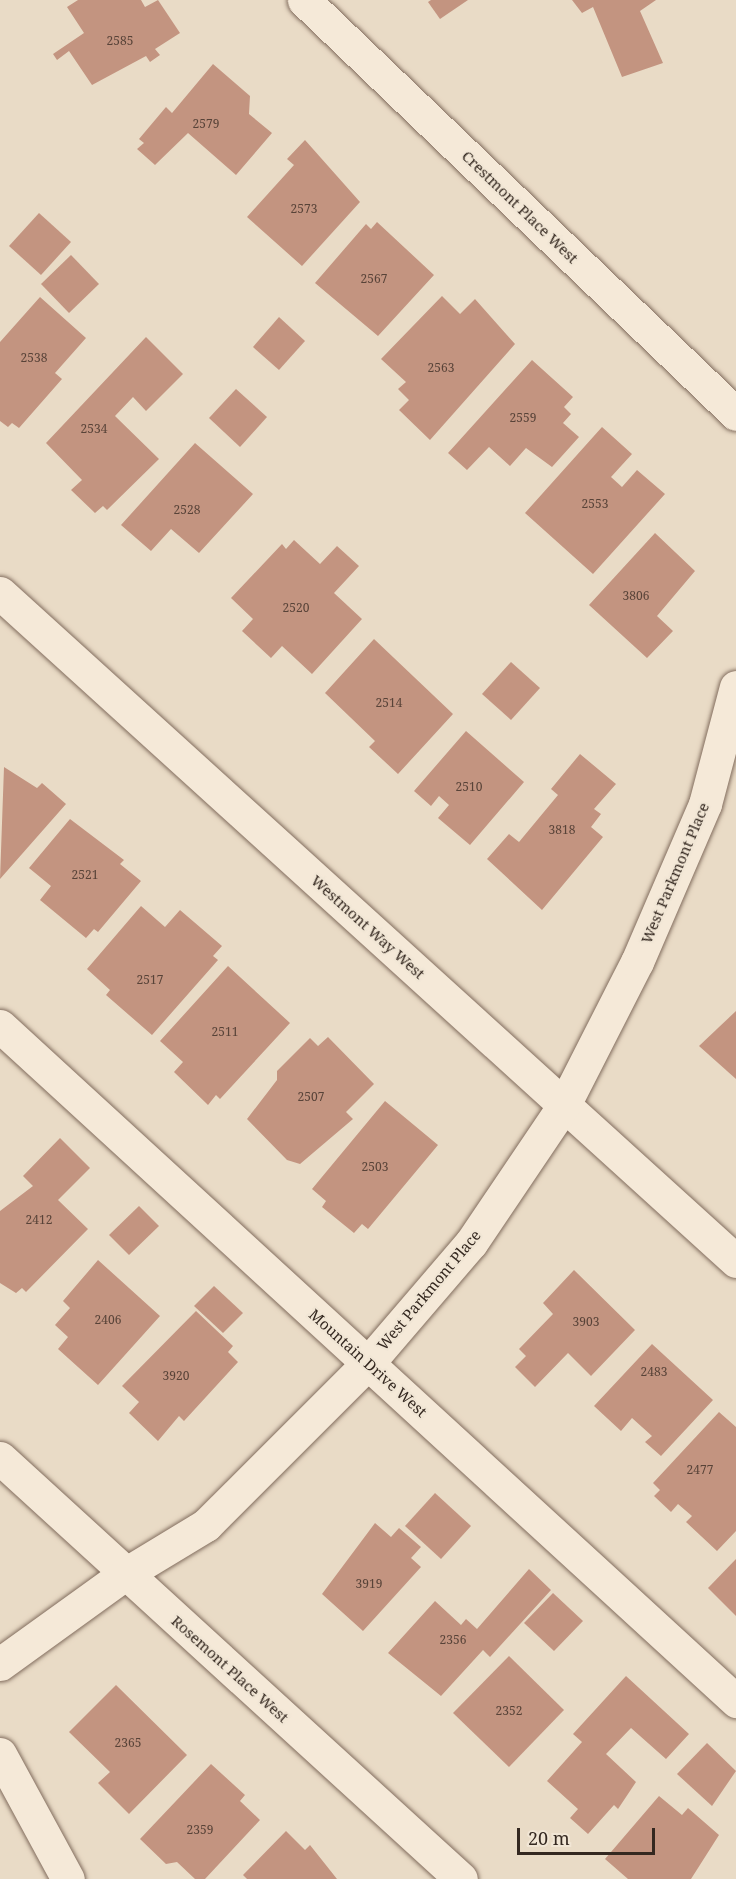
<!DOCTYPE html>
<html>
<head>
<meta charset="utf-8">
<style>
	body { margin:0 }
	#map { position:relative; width:736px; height:1879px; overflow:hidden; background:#e9dbc6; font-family:"Noto Serif",serif }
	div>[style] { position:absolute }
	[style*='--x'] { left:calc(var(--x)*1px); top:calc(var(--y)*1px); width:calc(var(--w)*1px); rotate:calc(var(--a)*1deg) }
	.building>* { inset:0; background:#c39480 }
	.roads { filter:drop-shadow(0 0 2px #826d5e) drop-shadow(0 0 2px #826d5e) }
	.minor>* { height:33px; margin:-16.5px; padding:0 16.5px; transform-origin:16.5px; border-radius:16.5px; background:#f5e9d8 }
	span { translate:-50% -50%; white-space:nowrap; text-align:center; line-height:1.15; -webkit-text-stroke:4.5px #f1e6d5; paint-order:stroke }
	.number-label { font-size:12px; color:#584338 }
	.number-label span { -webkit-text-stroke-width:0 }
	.street-label { font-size:15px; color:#342820 }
	.scale { position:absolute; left:517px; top:1828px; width:138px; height:27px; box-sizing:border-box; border:3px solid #342820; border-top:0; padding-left:8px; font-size:18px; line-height:21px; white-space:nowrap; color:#342820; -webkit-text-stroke:4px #f1e6d5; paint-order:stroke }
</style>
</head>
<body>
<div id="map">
	<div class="building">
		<i style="clip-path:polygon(78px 0,141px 0,145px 7px,158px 0,180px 33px,155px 49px,160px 55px,150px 62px,146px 56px,92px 85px,69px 51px,57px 60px,53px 54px,84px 33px,67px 7px)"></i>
		<i style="clip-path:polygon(468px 0,440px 19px,428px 2px,431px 0)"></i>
		<i style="clip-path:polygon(572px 0,656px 0,640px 11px,663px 63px,622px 77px,593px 7px,582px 13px)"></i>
		<i style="clip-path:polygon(213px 64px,250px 96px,249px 114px,272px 133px,236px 175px,188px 133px,155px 165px,137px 149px,144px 143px,139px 139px,166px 107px,172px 113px)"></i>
		<i style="clip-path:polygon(305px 140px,360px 202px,302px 266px,247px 217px,294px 165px,287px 159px)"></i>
		<i style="clip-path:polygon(39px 213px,71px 242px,41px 275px,9px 246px)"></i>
		<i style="clip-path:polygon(377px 222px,434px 275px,378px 336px,315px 283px,366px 224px,371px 229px)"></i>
		<i style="clip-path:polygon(71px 255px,99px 284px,69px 313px,41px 284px)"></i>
		<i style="clip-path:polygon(442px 296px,460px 314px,475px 299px,515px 344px,430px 440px,399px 410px,409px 400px,398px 389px,406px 382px,381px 359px)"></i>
		<i style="clip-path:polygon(40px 297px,86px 338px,55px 373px,62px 379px,19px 428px,12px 423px,8px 427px,0 421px,0 342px)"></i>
		<i style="clip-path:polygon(279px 317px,305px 341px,279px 370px,253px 347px)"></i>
		<i style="clip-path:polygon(146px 337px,183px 374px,146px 411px,133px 397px,115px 416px,159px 459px,107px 510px,103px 506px,95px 513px,71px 490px,82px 480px,46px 443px)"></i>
		<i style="clip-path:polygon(532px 360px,573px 397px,564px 407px,571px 414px,563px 423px,579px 437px,552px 467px,526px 448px,510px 466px,489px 447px,467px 470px,448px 453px)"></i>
		<i style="clip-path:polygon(236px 389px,267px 417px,240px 447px,209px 418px)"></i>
		<i style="clip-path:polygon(602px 427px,632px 454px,611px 477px,622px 487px,637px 470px,665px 494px,593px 574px,525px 513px)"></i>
		<i style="clip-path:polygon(195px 443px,253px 494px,199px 553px,171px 529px,151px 551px,121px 525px)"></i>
		<i style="clip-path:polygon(655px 533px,695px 571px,657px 616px,673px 631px,647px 658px,589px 605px)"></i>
		<i style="clip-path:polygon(294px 540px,320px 564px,337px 546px,359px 566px,334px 593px,362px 619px,312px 674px,282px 646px,271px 658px,242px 631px,253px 619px,231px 598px,282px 544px,286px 549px)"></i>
		<i style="clip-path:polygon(374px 639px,453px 714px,398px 774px,369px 747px,375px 741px,325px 693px)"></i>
		<i style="clip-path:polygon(511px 662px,540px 688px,511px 720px,482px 694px)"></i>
		<i style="clip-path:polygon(466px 731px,524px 782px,470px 845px,438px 818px,449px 805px,439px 796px,431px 806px,414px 791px)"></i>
		<i style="clip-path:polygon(580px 754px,616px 784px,594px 809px,601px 814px,591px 827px,603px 837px,542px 910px,487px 859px,509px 834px,519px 842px,558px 795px,551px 789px)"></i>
		<i style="clip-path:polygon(4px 767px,37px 788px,42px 783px,66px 804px,0 879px)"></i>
		<i style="clip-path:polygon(70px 819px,124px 860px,120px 864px,141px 881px,98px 932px,94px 929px,86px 938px,40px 900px,51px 886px,29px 868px)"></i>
		<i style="clip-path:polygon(141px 906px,165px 927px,180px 910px,222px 946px,213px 956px,218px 960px,152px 1035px,106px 995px,110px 990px,87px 969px)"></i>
		<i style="clip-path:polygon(228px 966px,290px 1023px,220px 1099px,216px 1095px,208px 1105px,174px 1072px,183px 1062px,160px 1041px)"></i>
		<i style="clip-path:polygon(736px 1011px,736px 1079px,699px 1046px)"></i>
		<i style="clip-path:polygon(328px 1037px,374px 1084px,346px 1112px,353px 1119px,300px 1164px,287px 1160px,247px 1119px,277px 1080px,277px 1071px,310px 1038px,318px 1046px)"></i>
		<i style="clip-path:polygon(385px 1101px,438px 1145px,368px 1229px,362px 1224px,354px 1233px,322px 1207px,326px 1201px,312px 1189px)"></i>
		<i style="clip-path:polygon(60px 1138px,90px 1168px,58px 1200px,88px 1229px,26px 1292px,22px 1288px,16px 1293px,0 1283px,0 1211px,33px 1186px,23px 1176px)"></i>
		<i style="clip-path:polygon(139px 1206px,159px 1226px,129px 1255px,109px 1235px)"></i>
		<i style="clip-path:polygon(98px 1260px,160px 1316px,98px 1385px,58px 1349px,68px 1337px,55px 1325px,70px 1308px,63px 1301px)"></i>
		<i style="clip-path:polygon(574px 1270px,635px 1330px,591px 1376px,568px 1353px,535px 1387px,515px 1367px,526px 1356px,519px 1349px,553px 1314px,543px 1303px)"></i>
		<i style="clip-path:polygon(214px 1286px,243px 1313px,223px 1333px,194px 1306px)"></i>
		<i style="clip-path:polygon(196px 1311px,233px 1346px,228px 1352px,238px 1362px,184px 1421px,179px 1416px,158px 1441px,129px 1413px,139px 1402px,122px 1386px)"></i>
		<i style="clip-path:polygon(652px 1344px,713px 1400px,661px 1456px,645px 1442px,652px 1436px,632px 1418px,621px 1431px,594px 1406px)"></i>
		<i style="clip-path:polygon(719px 1412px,736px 1427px,736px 1531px,717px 1551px,686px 1522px,692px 1516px,678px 1504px,671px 1512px,654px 1496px,660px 1490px,653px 1483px)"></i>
		<i style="clip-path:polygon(435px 1493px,471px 1526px,441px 1559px,405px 1526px)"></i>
		<i style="clip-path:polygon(375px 1523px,391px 1537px,399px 1528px,421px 1547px,411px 1558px,421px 1567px,363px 1631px,322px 1594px)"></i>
		<i style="clip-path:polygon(736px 1559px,736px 1616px,708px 1588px)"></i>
		<i style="clip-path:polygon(529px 1569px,551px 1590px,490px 1657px,483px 1650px,441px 1696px,388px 1653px,435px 1601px,461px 1625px,466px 1619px,477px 1629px)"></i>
		<i style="clip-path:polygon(553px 1593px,583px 1621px,554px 1651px,524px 1623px)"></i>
		<i style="clip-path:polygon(509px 1656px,564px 1710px,509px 1767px,453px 1713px)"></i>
		<i style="clip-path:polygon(626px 1676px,689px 1734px,666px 1759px,631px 1728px,606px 1754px,636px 1782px,618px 1809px,614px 1805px,588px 1834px,570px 1818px,578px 1809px,547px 1781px,582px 1742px,573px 1734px)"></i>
		<i style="clip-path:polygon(116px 1685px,187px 1755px,129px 1814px,98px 1783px,110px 1772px,69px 1732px)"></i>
		<i style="clip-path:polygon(707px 1743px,736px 1771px,712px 1806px,677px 1774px)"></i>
		<i style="clip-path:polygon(211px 1764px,245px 1795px,240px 1801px,260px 1820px,205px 1879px,195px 1879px,177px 1862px,166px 1864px,140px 1839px)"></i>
		<i style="clip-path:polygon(659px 1796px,682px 1815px,688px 1808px,719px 1835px,691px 1879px,628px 1879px,605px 1859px)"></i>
		<i style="clip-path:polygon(286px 1831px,305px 1850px,310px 1845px,337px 1879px,247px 1879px,243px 1875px)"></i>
	</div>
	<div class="roads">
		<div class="minor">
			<i style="--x:304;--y:0;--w:598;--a:43.78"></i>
			<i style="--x:0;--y:593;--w:994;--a:42.23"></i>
			<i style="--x:0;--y:1026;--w:999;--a:42.52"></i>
			<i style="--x:0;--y:1458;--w:624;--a:42.4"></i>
			<i style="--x:0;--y:1664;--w:154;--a:-35.8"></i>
			<i style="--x:125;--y:1574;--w:95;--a:-31.2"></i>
			<i style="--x:206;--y:1525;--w:229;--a:-45"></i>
			<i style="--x:368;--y:1363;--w:158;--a:-49.4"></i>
			<i style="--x:471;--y:1243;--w:166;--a:-56"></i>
			<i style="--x:564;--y:1105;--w:161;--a:-63"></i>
			<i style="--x:637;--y:962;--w:172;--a:-66.7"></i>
			<i style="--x:705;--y:804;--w:121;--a:-75.2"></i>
			<i style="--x:0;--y:1754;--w:142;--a:61.5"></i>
		</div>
	</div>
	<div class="number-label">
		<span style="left:120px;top:41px">2585</span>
		<span style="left:206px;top:124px">2579</span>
		<span style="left:304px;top:209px">2573</span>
		<span style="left:374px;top:279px">2567</span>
		<span style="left:34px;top:358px">2538</span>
		<span style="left:441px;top:368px">2563</span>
		<span style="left:523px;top:418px">2559</span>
		<span style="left:94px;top:429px">2534</span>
		<span style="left:595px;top:504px">2553</span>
		<span style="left:187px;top:510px">2528</span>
		<span style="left:636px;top:596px">3806</span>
		<span style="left:296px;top:608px">2520</span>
		<span style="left:389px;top:703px">2514</span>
		<span style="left:469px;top:787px">2510</span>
		<span style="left:562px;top:830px">3818</span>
		<span style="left:85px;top:875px">2521</span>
		<span style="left:150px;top:980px">2517</span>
		<span style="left:225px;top:1032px">2511</span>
		<span style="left:311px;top:1097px">2507</span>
		<span style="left:375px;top:1167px">2503</span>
		<span style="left:39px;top:1220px">2412</span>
		<span style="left:108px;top:1320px">2406</span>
		<span style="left:586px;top:1322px">3903</span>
		<span style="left:654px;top:1372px">2483</span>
		<span style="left:176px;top:1376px">3920</span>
		<span style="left:700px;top:1470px">2477</span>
		<span style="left:369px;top:1584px">3919</span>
		<span style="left:453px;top:1640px">2356</span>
		<span style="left:509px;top:1711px">2352</span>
		<span style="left:128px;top:1743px">2365</span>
		<span style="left:200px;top:1830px">2359</span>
	</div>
	<div class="street-label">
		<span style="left:520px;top:207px;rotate:44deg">Crestmont Place West</span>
		<span style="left:675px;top:873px;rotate:-67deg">West Parkmont Place</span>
		<span style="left:368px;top:927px;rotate:42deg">Westmont Way West</span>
		<span style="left:429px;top:1290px;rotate:-50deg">West Parkmont Place</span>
		<span style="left:368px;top:1363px;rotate:42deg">Mountain Drive West</span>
		<span style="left:230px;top:1669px;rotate:42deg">Rosemont Place West</span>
	</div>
	<div class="scale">20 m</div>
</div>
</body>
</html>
